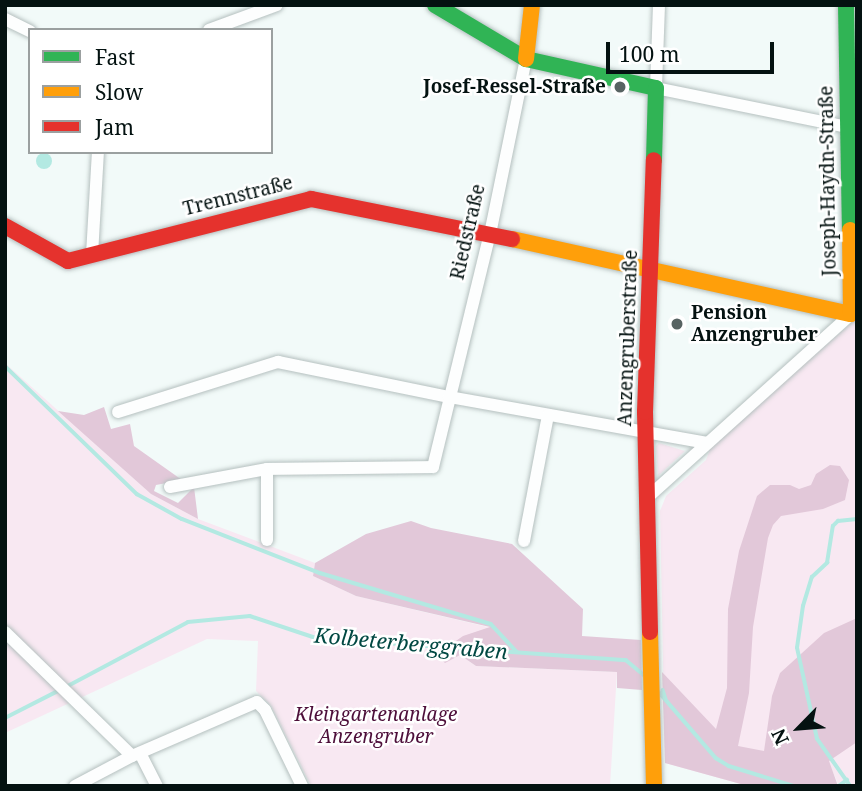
<!DOCTYPE html>
<html>
<head>
<meta charset="utf-8">
<style>
	body { margin:0 }
	#map { position:relative; width:862px; height:791px; overflow:hidden; background:#f2faf9; font-family:"Noto Serif",serif }
	div>[style] { position:absolute }
	[style*='--x'] { left:calc(var(--x)*1px); top:calc(var(--y)*1px); width:calc(var(--w)*1px); rotate:calc(var(--a)*1deg) }
	.green>* { inset:0; background:#f8e8f2 }
	.forest>* { inset:0; background:#e2c8d9 }
	.water>* { inset:0; background:#b3e9e2 }
	.round { border-radius:50% }
	.stream>* { height:3.5px; margin:-1.75px; padding:0 1.75px; transform-origin:1.75px; border-radius:1.75px; background:#b3e9e2 }
	.roads { filter:drop-shadow(0 0 2px #b5c0bf) drop-shadow(0 0 2px #b5c0bf) }
	.street>* { height:12px; margin:-6px; padding:0 6px; transform-origin:6px; border-radius:6px; background:#fdfefe }
	.fast>* { height:16px; margin:-8px; padding:0 8px; transform-origin:8px; border-radius:8px; background:#30b455 }
	.slow>* { height:16px; margin:-8px; padding:0 8px; transform-origin:8px; border-radius:8px; background:#ff9f0a }
	.jam>* { height:16px; margin:-8px; padding:0 8px; transform-origin:8px; border-radius:8px; background:#e5322d }
	.dots>* { width:19px; height:19px; translate:-50% -50%; box-sizing:border-box; border:4px solid #fff; border-radius:50% }
	span { translate:-50% -50%; white-space:nowrap; text-align:center; line-height:1.15; -webkit-text-stroke:5px #fff; paint-order:stroke }
	.poi-label { font-size:19px; color:#041211; font-weight:700 }
	.right { translate:-100% -50%; text-align:right }
	.left { translate:0 -50%; text-align:left }
	.street-label { font-size:19px; color:#041211 }
	.park-label { font-size:19px; color:#4d0f3a; font-style:italic }
	.water-label { font-size:21px; color:#014842; font-style:italic }
	.frame { position:absolute; inset:0; border:7px solid #041211; pointer-events:none }
	.legend { position:absolute; left:28px; top:28px; width:245px; height:126px; box-sizing:border-box; background:#fff; border:2px solid #9ba0a0; margin:0; padding:9px 12px; list-style:none; font-size:21px; color:#041211 }
	.legend li { display:flex; align-items:center; gap:14px; height:35px }
	.legend b { width:35px; border:2px solid #9ba0a0 }
	.north { position:absolute; left:764px; top:693px; width:70px; height:70px; -webkit-text-stroke:5px #fff; paint-order:stroke; rotate:245deg; font-size:19px; font-weight:700; line-height:28px; text-align:center; color:#041211 }
	.north::after { content:''; display:block; margin:auto; width:24px; height:32px; background:#041211; clip-path:polygon(50% 0,100% 100%,50% 72%,0 100%) }
	.scale { position:absolute; left:606px; top:42px; width:168px; height:32px; box-sizing:border-box; border:4px solid #041211; border-top:0; padding-left:9px; font-size:21px; line-height:24px; white-space:nowrap; color:#041211; -webkit-text-stroke:5px #fff; paint-order:stroke }
</style>
</head>
<body>
<div id="map">
	<div class="green">
		<i style="clip-path:polygon(309px 204px,318px 208px,310px 208px,68px 271px,23px 246px,65px 266px)"></i>
		<i style="clip-path:polygon(857px 318px,857px 786px,839px 786px,828px 761px,748px 786px,665px 763px,660px 511px,666px 496px,706px 460px,712px 444px)"></i>
		<i style="clip-path:polygon(5px 363px,151px 494px,198px 519px,315px 563px,313px 576px,356px 596px,492px 628px,460px 655px,476px 666px,617px 672px,610px 786px,311px 786px,271px 706px,256px 691px,258px 641px,207px 639px,5px 733px)"></i>
		<i style="clip-path:polygon(659px 443px,685px 451px,658px 476px,656px 446px)"></i>
	</div>
	<div class="forest">
		<i style="clip-path:polygon(104px 407px,111px 429px,130px 424px,134px 446px,182px 480px,156px 485px,154px 491px,178px 503px,194px 487px,198px 519px,151px 494px,58px 411px,84px 415px)"></i>
		<i style="clip-path:polygon(830px 465px,840px 466px,849px 480px,845px 500px,823px 509px,781px 516px,773px 525px,768px 538px,753px 627px,749px 693px,738px 746px,764px 751px,772px 696px,780px 673px,824px 633px,857px 618px,857px 742px,829px 761px,838px 786px,748px 786px,665px 763px,662px 672px,716px 729px,727px 688px,728px 609px,739px 551px,757px 496px,770px 485px,790px 485px,799px 489px,811px 485px,816px 474px)"></i>
		<i style="clip-path:polygon(411px 521px,431px 528px,512px 544px,583px 609px,582px 636px,641px 640px,642px 690px,617px 688px,617px 672px,476px 666px,460px 655px,445px 663px,436px 655px,463px 636px,490px 627px,356px 596px,313px 576px,315px 563px,366px 534px)"></i>
	</div>
	<div class="water">
		<i class="round" style="left:36px;top:153px;width:16px;height:16px"></i>
	</div>
	<div class="stream">
		<i style="--x:5;--y:366;--w:184;--a:44.1"></i>
		<i style="--x:137;--y:494;--w:51;--a:29.1"></i>
		<i style="--x:182;--y:519;--w:148;--a:21.4"></i>
		<i style="--x:320;--y:573;--w:178;--a:16.6"></i>
		<i style="--x:491;--y:624;--w:38;--a:47"></i>
		<i style="--x:66;--y:687;--w:138;--a:-28"></i>
		<i style="--x:188;--y:622;--w:62;--a:-5.5"></i>
		<i style="--x:250;--y:616;--w:70;--a:18.4"></i>
		<i style="--x:316;--y:638;--w:311;--a:4.1"></i>
		<i style="--x:626;--y:660;--w:25;--a:40"></i>
		<i style="--x:663;--y:690;--w:9;--a:72"></i>
		<i style="--x:659;--y:692;--w:87;--a:49.2"></i>
		<i style="--x:716;--y:758;--w:15;--a:32"></i>
		<i style="--x:729;--y:766;--w:68;--a:17.1"></i>
		<i style="--x:5;--y:718;--w:62;--a:-27"></i>
		<i style="--x:839;--y:786;--w:10;--a:-37"></i>
		<i style="--x:850;--y:786;--w:57;--a:-125.1"></i>
		<i style="--x:817;--y:739;--w:93;--a:-102.4"></i>
		<i style="--x:797;--y:648;--w:42;--a:-81.9"></i>
		<i style="--x:803;--y:606;--w:30;--a:-73"></i>
		<i style="--x:812;--y:577;--w:21;--a:-43"></i>
		<i style="--x:827;--y:563;--w:37;--a:-81"></i>
		<i style="--x:833;--y:526;--w:7;--a:-45"></i>
		<i style="--x:838;--y:521;--w:19;--a:-6"></i>
	</div>
	<div class="roads">
		<div class="street">
			<i style="--x:659;--y:5;--w:83;--a:92.1"></i>
			<i style="--x:656;--y:88;--w:205;--a:11.5"></i>
			<i style="--x:5;--y:19;--w:28;--a:26"></i>
			<i style="--x:209;--y:30;--w:72;--a:-20.2"></i>
			<i style="--x:92;--y:255;--w:103;--a:-86.7"></i>
			<i style="--x:118;--y:412;--w:168;--a:-17.4"></i>
			<i style="--x:278;--y:362;--w:175;--a:11.6"></i>
			<i style="--x:449;--y:397;--w:262;--a:10.1"></i>
			<i style="--x:267;--y:469;--w:71;--a:90"></i>
			<i style="--x:170;--y:487;--w:99;--a:-10.5"></i>
			<i style="--x:267;--y:469;--w:166;--a:-0.7"></i>
			<i style="--x:433;--y:467;--w:240;--a:-76.3"></i>
			<i style="--x:490;--y:234;--w:179;--a:-78.4"></i>
			<i style="--x:648;--y:497;--w:280;--a:-42"></i>
			<i style="--x:524;--y:541;--w:128;--a:-79.2"></i>
			<i style="--x:5;--y:632;--w:177;--a:44.3"></i>
			<i style="--x:140;--y:753;--w:37;--a:63"></i>
			<i style="--x:75;--y:786;--w:64;--a:-27.8"></i>
			<i style="--x:132;--y:756;--w:136;--a:-23.4"></i>
			<i style="--x:257;--y:702;--w:11;--a:45"></i>
			<i style="--x:265;--y:710;--w:85;--a:64"></i>
		</div>
		<div class="fast">
			<i style="--x:435;--y:5;--w:106;--a:30.7"></i>
			<i style="--x:526;--y:59;--w:133;--a:12.6"></i>
			<i style="--x:656;--y:88;--w:72;--a:91.6"></i>
			<i style="--x:846;--y:5;--w:225;--a:89"></i>
		</div>
		<div class="slow">
			<i style="--x:526;--y:59;--w:54;--a:-83.7"></i>
			<i style="--x:512;--y:239;--w:347;--a:12.5"></i>
			<i style="--x:851;--y:314;--w:84;--a:-90.7"></i>
			<i style="--x:650;--y:632;--w:154;--a:88.5"></i>
		</div>
		<div class="jam">
			<i style="--x:5;--y:226;--w:72;--a:29.1"></i>
			<i style="--x:68;--y:261;--w:251;--a:-14.3"></i>
			<i style="--x:311;--y:199;--w:205;--a:11.3"></i>
			<i style="--x:650;--y:632;--w:220;--a:-91.3"></i>
			<i style="--x:645;--y:412;--w:252;--a:-88"></i>
		</div>
	</div>
	<div class="dots">
		<i style="left:620px;top:87px;background:#576362"></i>
		<i style="left:677px;top:324px;background:#576362"></i>
	</div>
	<div class="poi-label">
		<span class="right" style="left:606px;top:87px">Josef-Ressel-Straße</span>
		<span class="left" style="left:691px;top:324px">Pension<br>Anzengruber</span>
	</div>
	<div class="street-label">
		<span style="left:828px;top:181px;rotate:-91deg">Joseph-Haydn-Straße</span>
		<span style="left:238px;top:196px;rotate:-14deg">Trennstraße</span>
		<span style="left:468px;top:232px;rotate:-77deg">Riedstraße</span>
		<span style="left:628px;top:338px;rotate:-88deg">Anzengruberstraße</span>
	</div>
	<div class="park-label">
		<span style="left:376px;top:726px">Kleingartenanlage<br>Anzengruber</span>
	</div>
	<div class="water-label">
		<span style="left:411px;top:643px;rotate:5deg">Kolbeterberggraben</span>
	</div>
	<div class="frame"></div>
	<ul class="legend">
	<li><b style="height:9px;background:#30b455"></b>Fast</li>
	<li><b style="height:9px;background:#ff9f0a"></b>Slow</li>
	<li><b style="height:9px;background:#e5322d"></b>Jam</li>
	</ul>
	<div class="north">N</div>
	<div class="scale">100 m</div>
</div>
</body>
</html>
